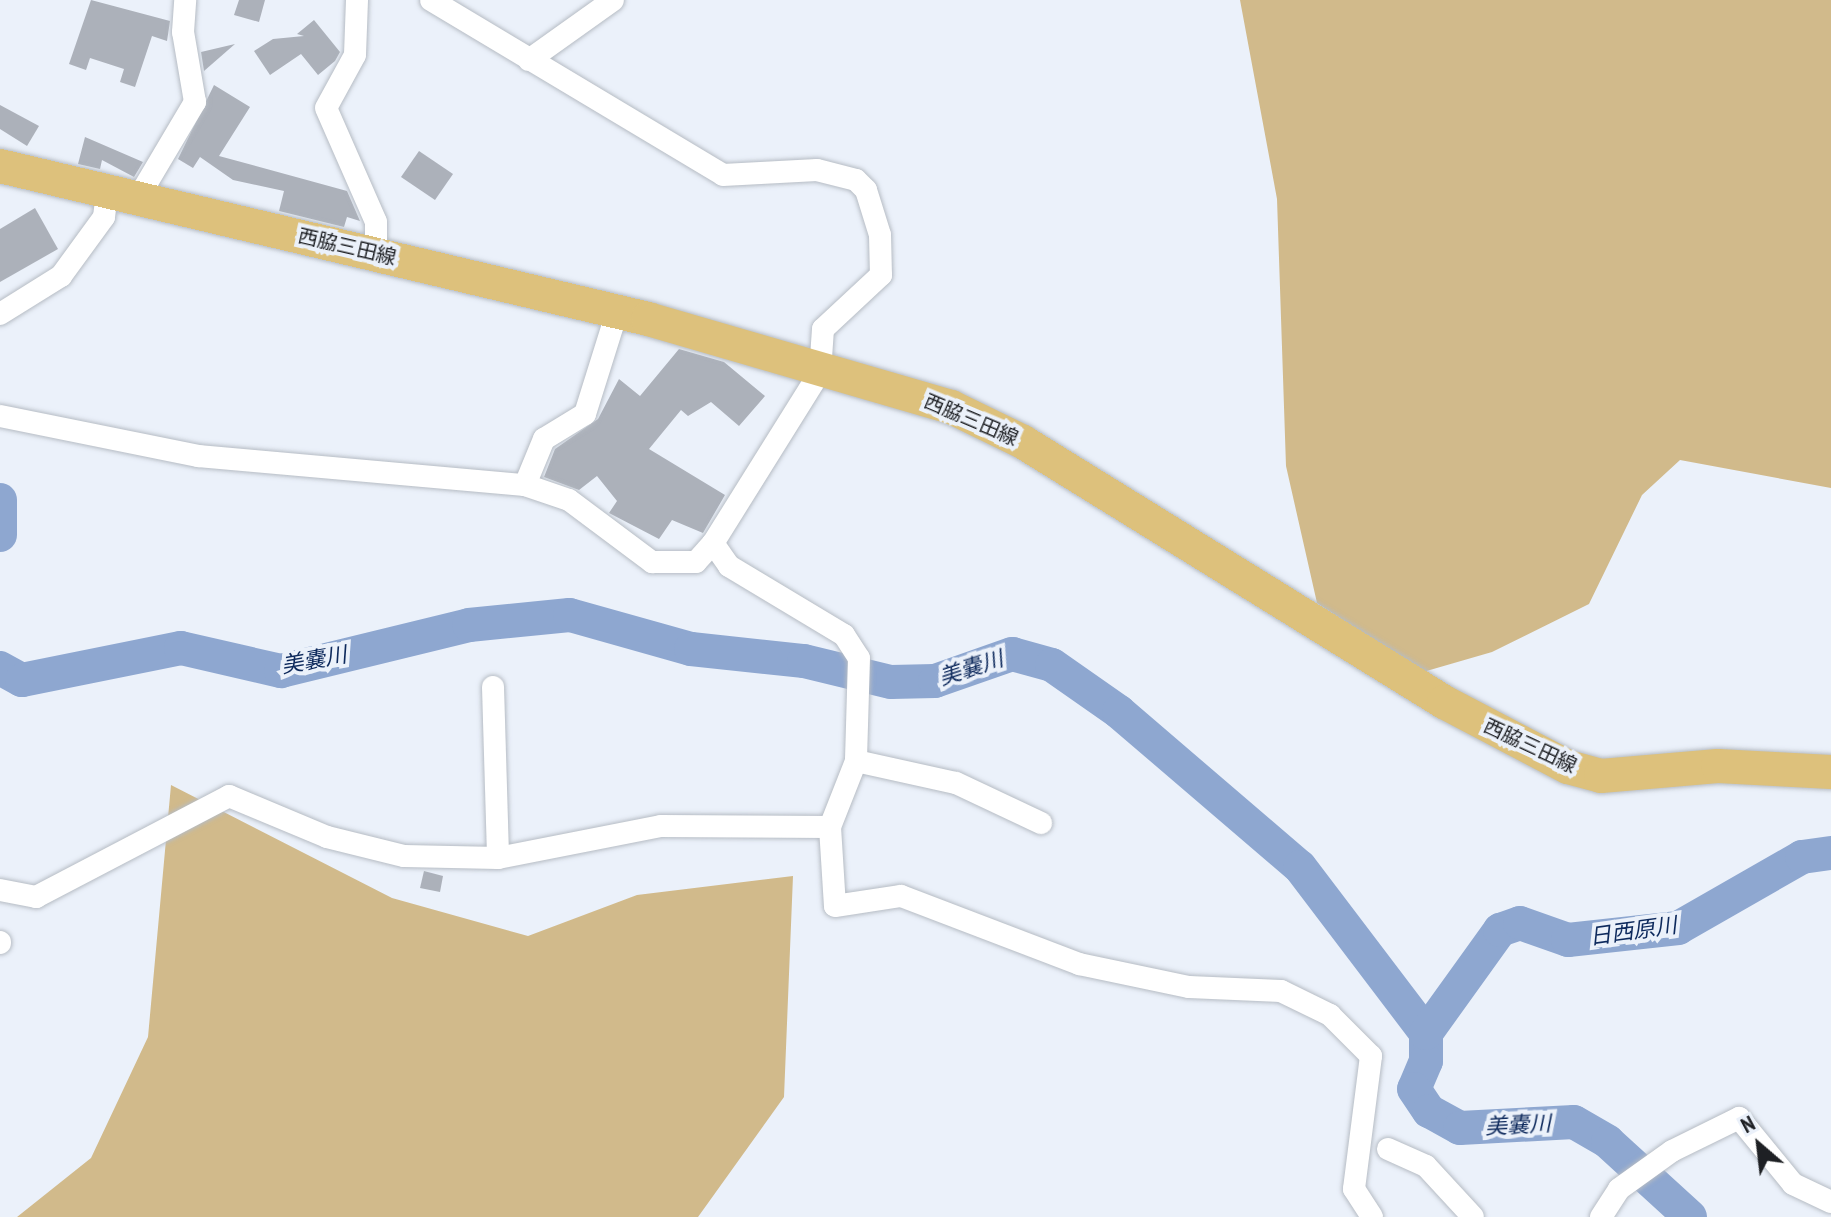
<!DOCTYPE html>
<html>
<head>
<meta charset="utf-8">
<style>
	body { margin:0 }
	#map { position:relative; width:1831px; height:1217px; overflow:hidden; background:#ebf1fa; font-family:"PT Sans Narrow","Noto Sans JP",sans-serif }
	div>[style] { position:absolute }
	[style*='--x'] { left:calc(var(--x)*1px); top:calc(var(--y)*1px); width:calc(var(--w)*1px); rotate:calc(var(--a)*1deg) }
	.forest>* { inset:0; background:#d1ba8b }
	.river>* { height:34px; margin:-17px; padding:0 17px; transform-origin:17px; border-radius:17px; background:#8ea7d0 }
	.building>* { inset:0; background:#acb1ba }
	.roads { filter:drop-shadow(0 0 2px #b6bcc4) drop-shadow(0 0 2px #b6bcc4) }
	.street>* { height:22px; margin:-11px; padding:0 11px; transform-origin:11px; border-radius:11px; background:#fff }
	.primary>* { height:34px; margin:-17px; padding:0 17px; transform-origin:17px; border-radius:17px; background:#ddc17c }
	span { translate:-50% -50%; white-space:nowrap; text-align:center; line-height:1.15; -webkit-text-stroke:8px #ebf1fa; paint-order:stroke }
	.street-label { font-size:20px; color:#1e2024 }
	.water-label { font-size:22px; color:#0d295c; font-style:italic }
	.north { position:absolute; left:1719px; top:1105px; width:80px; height:80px; -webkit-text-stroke:6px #ebf1fa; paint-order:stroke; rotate:332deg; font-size:22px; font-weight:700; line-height:32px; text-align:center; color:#1e2024 }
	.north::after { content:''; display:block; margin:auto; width:28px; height:36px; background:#1e2024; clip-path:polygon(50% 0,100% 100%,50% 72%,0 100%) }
</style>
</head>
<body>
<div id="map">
	<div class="forest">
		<i style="clip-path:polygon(1240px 0,1831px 0,1831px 488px,1680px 460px,1642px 495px,1589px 604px,1492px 652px,1423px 672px,1317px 603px,1286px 466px,1277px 199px)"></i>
		<i style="clip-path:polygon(171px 785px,392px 898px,528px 936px,637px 895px,793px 876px,784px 1097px,698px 1217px,17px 1217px,91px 1158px,148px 1037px)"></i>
	</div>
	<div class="river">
		<i style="--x:0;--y:500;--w:35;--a:90"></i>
		<i style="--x:0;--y:668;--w:25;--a:29"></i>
		<i style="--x:22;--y:680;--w:162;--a:-11.4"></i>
		<i style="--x:181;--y:648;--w:103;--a:13"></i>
		<i style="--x:281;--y:671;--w:194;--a:-13.7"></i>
		<i style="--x:469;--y:625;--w:101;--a:-5.7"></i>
		<i style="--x:570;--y:615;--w:126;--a:15.7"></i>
		<i style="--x:691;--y:649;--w:114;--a:6.1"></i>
		<i style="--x:804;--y:661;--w:89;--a:13.6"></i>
		<i style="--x:891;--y:682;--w:44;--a:-1.3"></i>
		<i style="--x:935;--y:681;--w:82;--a:-19.3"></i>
		<i style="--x:1012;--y:654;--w:41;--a:15.4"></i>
		<i style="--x:1052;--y:665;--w:82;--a:35"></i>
		<i style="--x:1119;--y:712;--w:238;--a:40.6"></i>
		<i style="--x:1300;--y:867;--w:208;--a:52.8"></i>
		<i style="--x:1426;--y:1033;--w:28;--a:90"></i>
		<i style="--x:1426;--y:1061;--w:30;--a:113"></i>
		<i style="--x:1414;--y:1089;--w:27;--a:56"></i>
		<i style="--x:1429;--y:1111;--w:35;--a:29"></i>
		<i style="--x:1460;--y:1128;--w:114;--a:-3"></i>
		<i style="--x:1574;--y:1122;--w:39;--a:30"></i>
		<i style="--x:1608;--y:1142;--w:111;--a:42.4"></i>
		<i style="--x:1426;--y:1033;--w:127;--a:-54.3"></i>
		<i style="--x:1500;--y:930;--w:21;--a:-19"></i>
		<i style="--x:1520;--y:923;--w:51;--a:19.5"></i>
		<i style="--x:1568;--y:940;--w:111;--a:-6.2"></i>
		<i style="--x:1678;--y:928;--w:143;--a:-29.8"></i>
		<i style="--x:1802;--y:857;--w:29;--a:-8"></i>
	</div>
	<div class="building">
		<i style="clip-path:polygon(91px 0,170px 21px,167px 41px,152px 36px,135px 87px,120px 82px,124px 69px,90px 58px,86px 70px,69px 64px)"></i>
		<i style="clip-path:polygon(239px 0,265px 0,259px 22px,234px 15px)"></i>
		<i style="clip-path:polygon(314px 20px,340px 52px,335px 61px,318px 75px,301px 54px,270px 75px,254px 51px,273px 39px,304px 36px,297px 34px)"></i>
		<i style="clip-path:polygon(235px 44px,204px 71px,201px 52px)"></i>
		<i style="clip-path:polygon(214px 85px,250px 107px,219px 156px,347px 191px,360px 221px,347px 217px,344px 227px,279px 211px,284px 191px,233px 180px,200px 157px,193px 168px,178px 159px)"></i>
		<i style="clip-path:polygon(0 105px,39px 126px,27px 146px,0 129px)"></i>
		<i style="clip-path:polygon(85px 137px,143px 162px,134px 177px,102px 160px,100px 169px,78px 164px)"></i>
		<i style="clip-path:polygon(419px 151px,453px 174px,435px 200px,401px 177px)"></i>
		<i style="clip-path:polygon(35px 208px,58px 249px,0 282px,0 229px)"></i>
		<i style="clip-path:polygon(679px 349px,724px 362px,765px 396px,739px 426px,711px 402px,688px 416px,681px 410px,649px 449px,725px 495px,703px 533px,672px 520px,659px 539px,609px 513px,617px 501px,597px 476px,579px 490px,544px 477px,555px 449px,598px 419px,619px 379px,640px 396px)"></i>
		<i style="clip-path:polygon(424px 871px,443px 876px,440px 892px,420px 888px)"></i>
	</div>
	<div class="roads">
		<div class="street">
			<i style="--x:357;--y:0;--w:55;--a:92.1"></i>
			<i style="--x:355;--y:55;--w:60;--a:118.7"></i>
			<i style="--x:326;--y:108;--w:124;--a:66.3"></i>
			<i style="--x:376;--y:222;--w:31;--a:90"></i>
			<i style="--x:431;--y:0;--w:340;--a:30.9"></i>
			<i style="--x:723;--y:175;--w:94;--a:-3"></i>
			<i style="--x:817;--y:170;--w:40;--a:14.4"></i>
			<i style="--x:856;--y:180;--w:14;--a:45"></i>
			<i style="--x:866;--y:190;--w:47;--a:72.7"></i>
			<i style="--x:880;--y:235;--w:40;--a:88.6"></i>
			<i style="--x:881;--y:275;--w:79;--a:137"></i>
			<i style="--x:823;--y:329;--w:43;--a:94"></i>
			<i style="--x:820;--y:372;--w:202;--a:122"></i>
			<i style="--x:713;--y:543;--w:28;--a:55"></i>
			<i style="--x:729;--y:566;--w:134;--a:31"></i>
			<i style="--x:844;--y:635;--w:27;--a:57"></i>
			<i style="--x:859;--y:658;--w:103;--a:91.7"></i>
			<i style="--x:856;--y:761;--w:71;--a:111.5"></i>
			<i style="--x:830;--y:827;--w:79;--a:86.4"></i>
			<i style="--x:835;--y:906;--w:67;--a:-8.6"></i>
			<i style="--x:901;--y:896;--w:191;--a:20.9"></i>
			<i style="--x:1079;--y:964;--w:112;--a:11.8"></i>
			<i style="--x:1189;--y:987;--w:92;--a:2.5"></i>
			<i style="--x:1281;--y:991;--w:55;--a:26.1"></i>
			<i style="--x:1330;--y:1015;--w:58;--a:45"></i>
			<i style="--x:1371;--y:1056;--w:134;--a:97.3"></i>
			<i style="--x:1354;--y:1189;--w:33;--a:57"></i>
			<i style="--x:529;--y:60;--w:103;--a:-35.5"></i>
			<i style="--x:138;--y:198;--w:112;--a:-59.3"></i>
			<i style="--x:195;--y:102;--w:71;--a:-99.7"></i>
			<i style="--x:183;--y:32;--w:32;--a:-86"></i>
			<i style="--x:0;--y:314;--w:72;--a:-31.9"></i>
			<i style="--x:61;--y:276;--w:73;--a:-53.9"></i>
			<i style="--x:104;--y:217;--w:26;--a:-83"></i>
			<i style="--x:0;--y:416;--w:202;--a:11.4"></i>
			<i style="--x:198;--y:456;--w:328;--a:5.1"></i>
			<i style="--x:525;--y:485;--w:46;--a:18.8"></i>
			<i style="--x:569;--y:500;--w:104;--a:36.8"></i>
			<i style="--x:652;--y:562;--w:44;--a:0"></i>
			<i style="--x:696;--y:562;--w:25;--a:-48"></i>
			<i style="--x:525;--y:485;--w:50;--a:-67.6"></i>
			<i style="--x:544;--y:439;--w:48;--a:-31.4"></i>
			<i style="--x:585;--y:414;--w:107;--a:-72.6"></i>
			<i style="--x:493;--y:687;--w:171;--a:88.3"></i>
			<i style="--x:856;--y:761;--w:102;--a:12.4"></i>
			<i style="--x:956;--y:783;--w:94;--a:25.2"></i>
			<i style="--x:0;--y:890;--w:37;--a:11"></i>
			<i style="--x:36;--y:897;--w:218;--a:-27.6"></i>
			<i style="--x:229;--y:796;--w:106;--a:22.7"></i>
			<i style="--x:327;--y:837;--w:79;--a:13.9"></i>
			<i style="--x:404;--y:856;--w:94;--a:1.2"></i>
			<i style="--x:498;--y:858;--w:166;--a:-11.1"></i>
			<i style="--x:661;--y:826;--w:169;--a:0.3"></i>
			<i style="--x:0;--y:942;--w:1;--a:90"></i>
			<i style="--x:1388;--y:1149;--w:42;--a:24.1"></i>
			<i style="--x:1426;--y:1166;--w:69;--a:47.3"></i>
			<i style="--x:1601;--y:1217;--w:33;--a:-57"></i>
			<i style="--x:1619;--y:1189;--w:65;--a:-35.6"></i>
			<i style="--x:1672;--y:1151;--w:75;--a:-26.2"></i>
			<i style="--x:1739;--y:1118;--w:85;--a:50.7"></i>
			<i style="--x:1793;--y:1184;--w:42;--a:25.3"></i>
		</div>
		<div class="primary">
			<i style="--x:0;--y:166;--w:666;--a:13.28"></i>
			<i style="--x:648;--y:319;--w:316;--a:16.2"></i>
			<i style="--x:951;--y:407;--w:80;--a:25.9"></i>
			<i style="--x:1023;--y:442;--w:495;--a:31.7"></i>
			<i style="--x:1444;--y:702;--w:140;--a:27.7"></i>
			<i style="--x:1568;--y:767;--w:34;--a:15"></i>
			<i style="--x:1601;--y:776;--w:117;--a:-4.9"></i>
			<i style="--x:1718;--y:766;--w:113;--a:3"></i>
		</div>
	</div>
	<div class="street-label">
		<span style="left:347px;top:247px;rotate:13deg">西脇三田線</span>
		<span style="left:971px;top:420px;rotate:23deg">西脇三田線</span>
		<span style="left:1530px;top:746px;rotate:25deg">西脇三田線</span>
	</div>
	<div class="water-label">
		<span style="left:314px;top:660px;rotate:-10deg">美嚢川</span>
		<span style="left:971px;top:668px;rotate:-18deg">美嚢川</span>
		<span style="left:1633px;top:931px;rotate:-8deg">日西原川</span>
		<span style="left:1518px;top:1125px;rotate:-3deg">美嚢川</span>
	</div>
	<div class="north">N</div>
</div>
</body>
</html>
